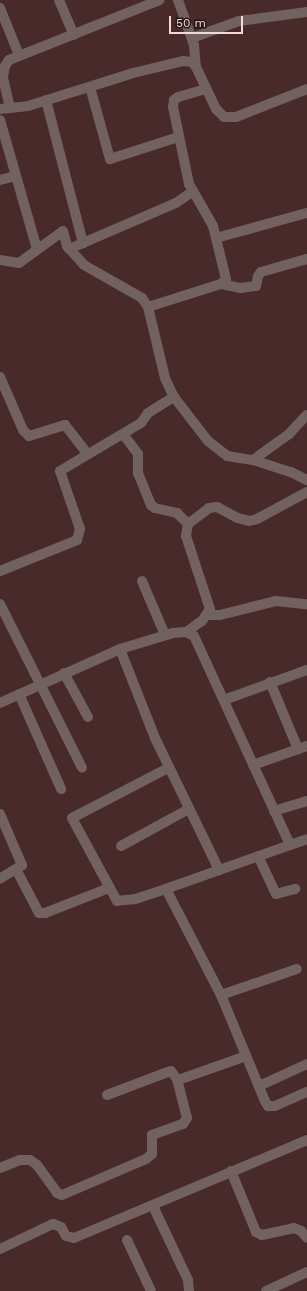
<!DOCTYPE html>
<html>
<head>
<meta charset="utf-8">
<style>
	body { margin:0 }
	#map { position:relative; width:307px; height:1291px; overflow:hidden; background:#482a2a; font-family:"Work Sans",sans-serif }
	div>[style] { position:absolute }
	[style*='--x'] { left:calc(var(--x)*1px); top:calc(var(--y)*1px); width:calc(var(--w)*1px); rotate:calc(var(--a)*1deg) }
	.minor>* { height:10px; margin:-5px; padding:0 5px; transform-origin:5px; border-radius:5px; background:#716161 }
	span { translate:-50% -50%; white-space:nowrap; text-align:center; line-height:1.15; -webkit-text-stroke:4px #251717; paint-order:stroke }
	.scale { position:absolute; left:169px; top:16px; width:74px; height:18px; box-sizing:border-box; border:2px solid #eedada; border-top:0; padding-left:5px; font-size:12px; line-height:14px; white-space:nowrap; color:#eedada; -webkit-text-stroke:3px #251717; paint-order:stroke }
</style>
</head>
<body>
<div id="map">
	<div class="minor">
		<i style="--x:59;--y:0;--w:38;--a:67"></i>
		<i style="--x:178;--y:0;--w:48;--a:70.4"></i>
		<i style="--x:194;--y:45;--w:22;--a:85"></i>
		<i style="--x:0;--y:8;--w:51;--a:68"></i>
		<i style="--x:192;--y:38;--w:50;--a:-19.9"></i>
		<i style="--x:239;--y:21;--w:69;--a:-7.5"></i>
		<i style="--x:90;--y:87;--w:75;--a:74.5"></i>
		<i style="--x:110;--y:159;--w:71;--a:-17.9"></i>
		<i style="--x:46;--y:100;--w:148;--a:75.5"></i>
		<i style="--x:10;--y:108;--w:18;--a:-6"></i>
		<i style="--x:28;--y:106;--w:110;--a:-17.4"></i>
		<i style="--x:133;--y:73;--w:51;--a:-13.5"></i>
		<i style="--x:183;--y:61;--w:9;--a:6"></i>
		<i style="--x:192;--y:62;--w:6;--a:51"></i>
		<i style="--x:196;--y:67;--w:47;--a:64.5"></i>
		<i style="--x:216;--y:109;--w:11;--a:45"></i>
		<i style="--x:224;--y:117;--w:12;--a:0"></i>
		<i style="--x:236;--y:117;--w:76;--a:-21.5"></i>
		<i style="--x:0;--y:109;--w:10;--a:-6"></i>
		<i style="--x:10;--y:108;--w:32;--a:-103"></i>
		<i style="--x:3;--y:77;--w:11;--a:-80"></i>
		<i style="--x:5;--y:66;--w:7;--a:-56"></i>
		<i style="--x:9;--y:60;--w:162;--a:-21.7"></i>
		<i style="--x:0;--y:120;--w:134;--a:74"></i>
		<i style="--x:0;--y:180;--w:16;--a:-14"></i>
		<i style="--x:216;--y:238;--w:94;--a:-15.4"></i>
		<i style="--x:69;--y:249;--w:116;--a:-23.3"></i>
		<i style="--x:176;--y:203;--w:19;--a:-35"></i>
		<i style="--x:0;--y:260;--w:19;--a:9"></i>
		<i style="--x:19;--y:263;--w:54;--a:-36"></i>
		<i style="--x:63;--y:231;--w:16;--a:75"></i>
		<i style="--x:67;--y:246;--w:25;--a:48"></i>
		<i style="--x:84;--y:265;--w:67;--a:29.6"></i>
		<i style="--x:142;--y:298;--w:11;--a:56"></i>
		<i style="--x:148;--y:307;--w:73;--a:76.5"></i>
		<i style="--x:165;--y:378;--w:21;--a:65"></i>
		<i style="--x:174;--y:397;--w:56;--a:52.3"></i>
		<i style="--x:208;--y:441;--w:24;--a:38"></i>
		<i style="--x:227;--y:456;--w:26;--a:9"></i>
		<i style="--x:253;--y:460;--w:44;--a:-35.8"></i>
		<i style="--x:289;--y:434;--w:26;--a:-47"></i>
		<i style="--x:221;--y:284;--w:19;--a:12"></i>
		<i style="--x:240;--y:288;--w:16;--a:-7"></i>
		<i style="--x:256;--y:286;--w:10;--a:-79"></i>
		<i style="--x:258;--y:276;--w:5;--a:-53"></i>
		<i style="--x:261;--y:272;--w:48;--a:-15.8"></i>
		<i style="--x:148;--y:307;--w:77;--a:-17.5"></i>
		<i style="--x:221;--y:284;--w:7;--a:-45"></i>
		<i style="--x:226;--y:279;--w:55;--a:-103.8"></i>
		<i style="--x:213;--y:226;--w:48;--a:-119.7"></i>
		<i style="--x:189;--y:184;--w:79;--a:-101.7"></i>
		<i style="--x:173;--y:107;--w:7;--a:-82"></i>
		<i style="--x:174;--y:100;--w:5;--a:-37"></i>
		<i style="--x:178;--y:97;--w:29;--a:-16"></i>
		<i style="--x:0;--y:377;--w:58;--a:66.5"></i>
		<i style="--x:23;--y:430;--w:8;--a:45"></i>
		<i style="--x:29;--y:436;--w:38;--a:-17"></i>
		<i style="--x:65;--y:425;--w:37;--a:52"></i>
		<i style="--x:123;--y:434;--w:25;--a:53"></i>
		<i style="--x:138;--y:454;--w:19;--a:90"></i>
		<i style="--x:138;--y:473;--w:35;--a:68"></i>
		<i style="--x:151;--y:505;--w:5;--a:37"></i>
		<i style="--x:155;--y:508;--w:23;--a:13"></i>
		<i style="--x:177;--y:513;--w:16;--a:45"></i>
		<i style="--x:253;--y:460;--w:40;--a:18"></i>
		<i style="--x:291;--y:472;--w:18;--a:27"></i>
		<i style="--x:0;--y:571;--w:83;--a:-21.9"></i>
		<i style="--x:77;--y:540;--w:11;--a:-75"></i>
		<i style="--x:80;--y:529;--w:61;--a:-109"></i>
		<i style="--x:60;--y:471;--w:94;--a:-30.7"></i>
		<i style="--x:141;--y:423;--w:12;--a:-55"></i>
		<i style="--x:148;--y:413;--w:31;--a:-32"></i>
		<i style="--x:142;--y:581;--w:59;--a:66.9"></i>
		<i style="--x:0;--y:604;--w:183;--a:63.4"></i>
		<i style="--x:207;--y:615;--w:13;--a:0"></i>
		<i style="--x:220;--y:615;--w:58;--a:-14"></i>
		<i style="--x:276;--y:601;--w:31;--a:6"></i>
		<i style="--x:186;--y:632;--w:19;--a:-35"></i>
		<i style="--x:202;--y:621;--w:14;--a:-56"></i>
		<i style="--x:210;--y:609;--w:77;--a:-108.2"></i>
		<i style="--x:186;--y:536;--w:12;--a:-81"></i>
		<i style="--x:188;--y:524;--w:26;--a:-37"></i>
		<i style="--x:209;--y:508;--w:8;--a:-7"></i>
		<i style="--x:217;--y:507;--w:24;--a:28"></i>
		<i style="--x:238;--y:518;--w:11;--a:15"></i>
		<i style="--x:249;--y:521;--w:8;--a:-14"></i>
		<i style="--x:257;--y:519;--w:57;--a:-28.4"></i>
		<i style="--x:120;--y:649;--w:96;--a:68.5"></i>
		<i style="--x:155;--y:738;--w:147;--a:64.1"></i>
		<i style="--x:64;--y:673;--w:50;--a:61.4"></i>
		<i style="--x:270;--y:682;--w:73;--a:67.3"></i>
		<i style="--x:19;--y:694;--w:104;--a:66.1"></i>
		<i style="--x:224;--y:700;--w:88;--a:-19.9"></i>
		<i style="--x:0;--y:703;--w:132;--a:-24.2"></i>
		<i style="--x:120;--y:649;--w:55;--a:-16.8"></i>
		<i style="--x:173;--y:633;--w:13;--a:-4"></i>
		<i style="--x:186;--y:632;--w:9;--a:27"></i>
		<i style="--x:194;--y:636;--w:230;--a:65.3"></i>
		<i style="--x:290;--y:845;--w:132;--a:160.5"></i>
		<i style="--x:166;--y:889;--w:119;--a:62.6"></i>
		<i style="--x:221;--y:995;--w:115;--a:67.5"></i>
		<i style="--x:265;--y:1101;--w:6;--a:59"></i>
		<i style="--x:268;--y:1106;--w:7;--a:0"></i>
		<i style="--x:275;--y:1106;--w:35;--a:-24"></i>
		<i style="--x:253;--y:765;--w:57;--a:-19.4"></i>
		<i style="--x:274;--y:811;--w:34;--a:-17"></i>
		<i style="--x:0;--y:814;--w:56;--a:66.7"></i>
		<i style="--x:22;--y:865;--w:26;--a:148"></i>
		<i style="--x:290;--y:845;--w:18;--a:-19"></i>
		<i style="--x:121;--y:846;--w:77;--a:-28.6"></i>
		<i style="--x:258;--y:856;--w:42;--a:64.7"></i>
		<i style="--x:276;--y:894;--w:20;--a:-15"></i>
		<i style="--x:17;--y:871;--w:47;--a:62.4"></i>
		<i style="--x:39;--y:913;--w:6;--a:0"></i>
		<i style="--x:45;--y:913;--w:69;--a:-21.3"></i>
		<i style="--x:166;--y:889;--w:33;--a:162"></i>
		<i style="--x:135;--y:899;--w:18;--a:174"></i>
		<i style="--x:117;--y:901;--w:94;--a:-118.5"></i>
		<i style="--x:72;--y:818;--w:108;--a:-27.5"></i>
		<i style="--x:221;--y:995;--w:80;--a:-18.9"></i>
		<i style="--x:259;--y:1086;--w:53;--a:-24.6"></i>
		<i style="--x:107;--y:1095;--w:65;--a:-20.7"></i>
		<i style="--x:168;--y:1072;--w:3;--a:-18"></i>
		<i style="--x:171;--y:1071;--w:10;--a:53"></i>
		<i style="--x:177;--y:1079;--w:4;--a:0"></i>
		<i style="--x:181;--y:1079;--w:69;--a:-19.5"></i>
		<i style="--x:0;--y:1168;--w:22;--a:-22"></i>
		<i style="--x:20;--y:1160;--w:10;--a:0"></i>
		<i style="--x:30;--y:1160;--w:9;--a:36"></i>
		<i style="--x:37;--y:1165;--w:34;--a:54"></i>
		<i style="--x:57;--y:1193;--w:5;--a:22"></i>
		<i style="--x:62;--y:1195;--w:91;--a:-23.2"></i>
		<i style="--x:146;--y:1159;--w:8;--a:-40"></i>
		<i style="--x:152;--y:1154;--w:19;--a:-90"></i>
		<i style="--x:152;--y:1135;--w:33;--a:-20"></i>
		<i style="--x:183;--y:1124;--w:7;--a:-56"></i>
		<i style="--x:187;--y:1118;--w:40;--a:-104.4"></i>
		<i style="--x:231;--y:1171;--w:66;--a:67.7"></i>
		<i style="--x:256;--y:1232;--w:7;--a:27"></i>
		<i style="--x:262;--y:1235;--w:33;--a:-12"></i>
		<i style="--x:294;--y:1228;--w:8;--a:23"></i>
		<i style="--x:301;--y:1231;--w:9;--a:49"></i>
		<i style="--x:153;--y:1206;--w:82;--a:64.7"></i>
		<i style="--x:188;--y:1280;--w:11;--a:85"></i>
		<i style="--x:127;--y:1240;--w:56;--a:64.8"></i>
		<i style="--x:0;--y:1249;--w:59;--a:-25.3"></i>
		<i style="--x:53;--y:1224;--w:9;--a:21"></i>
		<i style="--x:61;--y:1227;--w:10;--a:61"></i>
		<i style="--x:66;--y:1236;--w:8;--a:14"></i>
		<i style="--x:74;--y:1238;--w:253;--a:-22.8"></i>
		<i style="--x:266;--y:1291;--w:45;--a:-24.9"></i>
	</div>
	<div class="scale">50 m</div>
</div>
</body>
</html>
